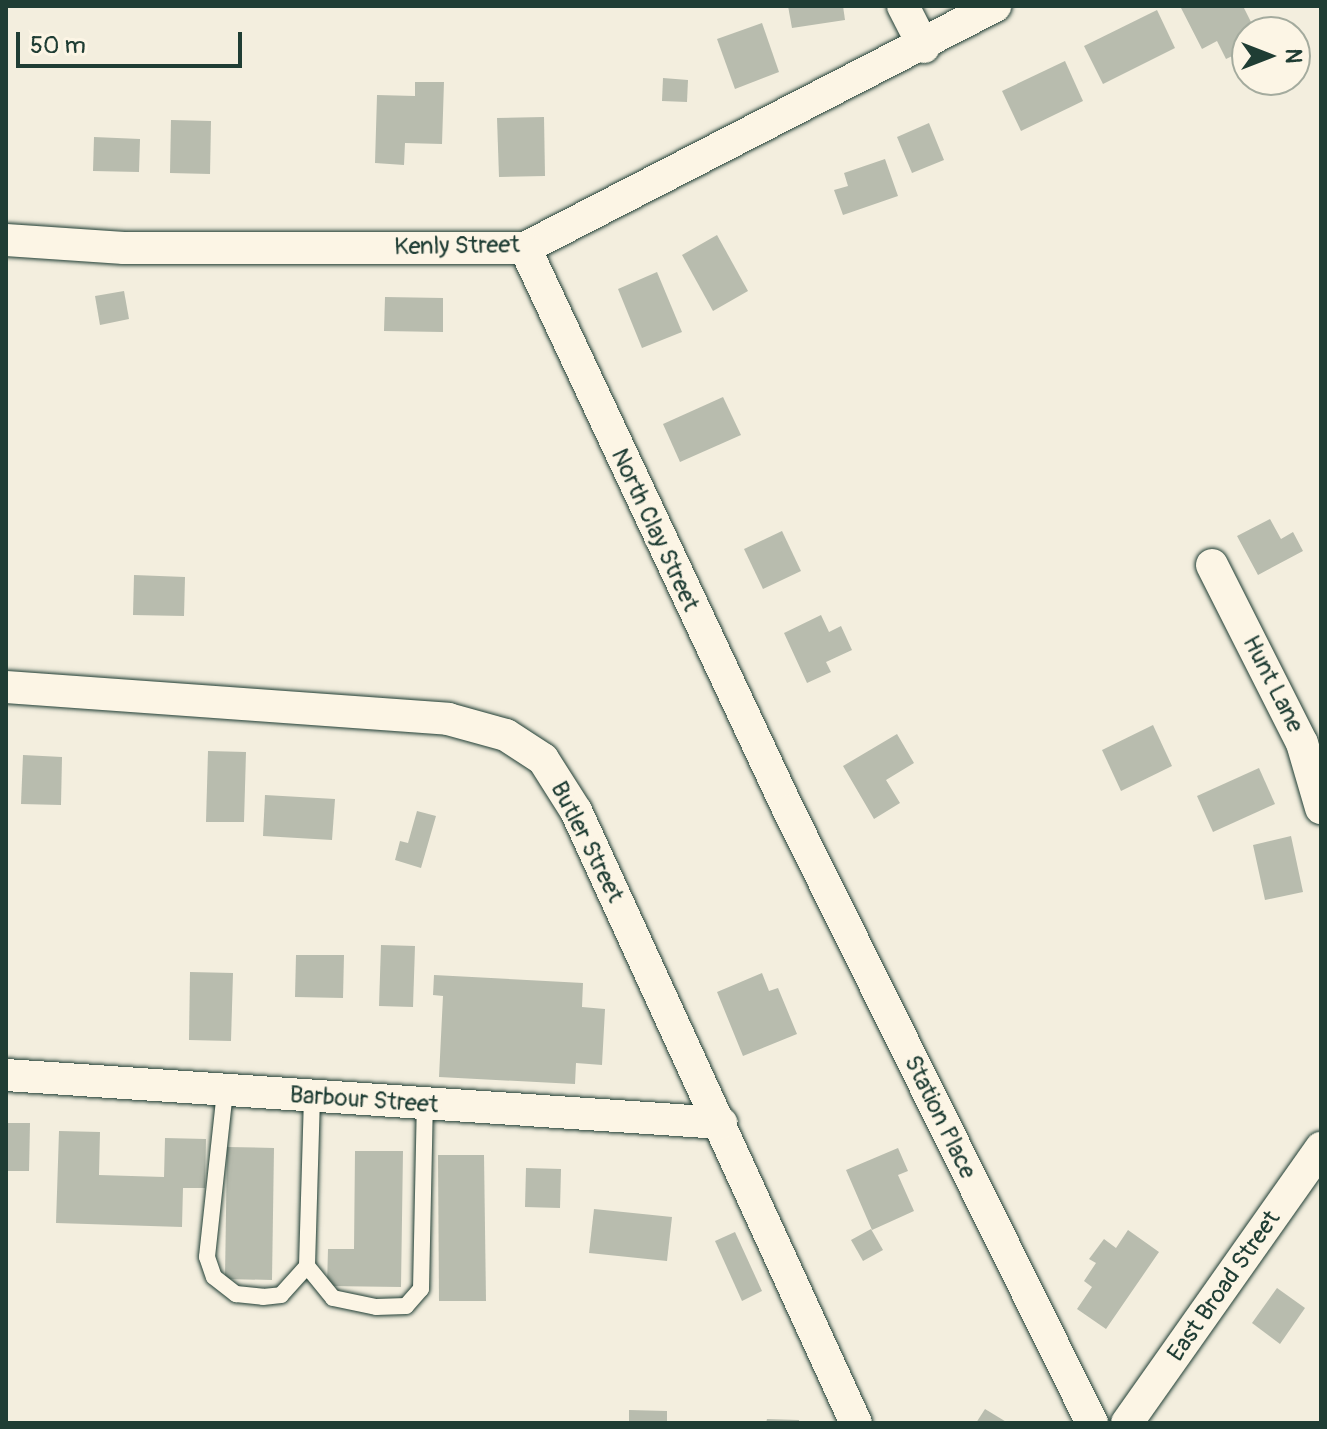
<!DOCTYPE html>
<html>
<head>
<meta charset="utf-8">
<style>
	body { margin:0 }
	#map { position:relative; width:1327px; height:1429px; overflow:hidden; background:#f3eede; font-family:Pangolin,sans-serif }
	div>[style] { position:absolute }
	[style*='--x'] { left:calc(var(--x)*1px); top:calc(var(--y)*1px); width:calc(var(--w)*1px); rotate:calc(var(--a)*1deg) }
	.building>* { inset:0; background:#b8bcae }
	.roads { filter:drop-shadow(0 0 2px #1f3d34) drop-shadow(0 0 2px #1f3d34) }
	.lane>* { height:16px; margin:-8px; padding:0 8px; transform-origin:8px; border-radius:8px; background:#fcf5e5 }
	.street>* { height:32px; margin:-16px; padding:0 16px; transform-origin:16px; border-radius:16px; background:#fcf5e5 }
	span { translate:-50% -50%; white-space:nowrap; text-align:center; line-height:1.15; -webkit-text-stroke:6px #fcf5e5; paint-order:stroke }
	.street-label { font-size:24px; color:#1f3d34 }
	.frame { position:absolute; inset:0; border:8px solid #1f3d34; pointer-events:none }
	.north { position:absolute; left:1231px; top:16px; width:80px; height:80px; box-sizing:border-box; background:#fcf5e5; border:2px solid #a4ab9e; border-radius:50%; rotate:90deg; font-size:22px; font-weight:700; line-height:32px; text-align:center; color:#1f3d34 }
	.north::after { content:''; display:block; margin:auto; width:28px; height:36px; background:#1f3d34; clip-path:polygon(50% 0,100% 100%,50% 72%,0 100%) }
	.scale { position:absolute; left:16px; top:32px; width:226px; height:36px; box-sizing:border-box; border:4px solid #1f3d34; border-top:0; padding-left:10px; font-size:24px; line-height:28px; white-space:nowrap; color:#1f3d34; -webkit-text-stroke:6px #fcf5e5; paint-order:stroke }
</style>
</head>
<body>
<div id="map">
	<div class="building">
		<i style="clip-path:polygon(788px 6px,843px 6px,845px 20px,792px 28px)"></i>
		<i style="clip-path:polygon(1180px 6px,1243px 6px,1256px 32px,1247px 32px,1247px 49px,1226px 59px,1217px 41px,1202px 49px)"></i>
		<i style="clip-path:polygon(1157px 10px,1175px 48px,1103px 84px,1084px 46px)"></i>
		<i style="clip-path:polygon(762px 23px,779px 72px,735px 89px,717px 39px)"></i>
		<i style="clip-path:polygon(1065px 61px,1083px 101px,1021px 131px,1002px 91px)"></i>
		<i style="clip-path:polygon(663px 78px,688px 80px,687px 102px,662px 101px)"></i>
		<i style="clip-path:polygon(415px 82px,444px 82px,442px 144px,405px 143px,404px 165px,375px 163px,377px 95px,415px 96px)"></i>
		<i style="clip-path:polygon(544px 117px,545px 176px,499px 177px,497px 118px)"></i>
		<i style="clip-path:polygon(171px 120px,211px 121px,210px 174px,170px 173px)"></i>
		<i style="clip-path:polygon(929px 123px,944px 160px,912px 173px,897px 137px)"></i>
		<i style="clip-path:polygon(94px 137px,140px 139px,139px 172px,93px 171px)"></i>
		<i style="clip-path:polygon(885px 159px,898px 196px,843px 215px,834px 190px,848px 186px,844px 173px)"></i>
		<i style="clip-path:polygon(717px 235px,748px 291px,713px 311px,682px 255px)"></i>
		<i style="clip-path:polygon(657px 272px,682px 332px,642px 348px,618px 289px)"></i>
		<i style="clip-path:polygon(124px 291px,129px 319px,100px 325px,95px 296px)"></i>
		<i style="clip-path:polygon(385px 297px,443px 298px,443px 332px,384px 331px)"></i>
		<i style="clip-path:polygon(723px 397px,741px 435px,680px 462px,663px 424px)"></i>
		<i style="clip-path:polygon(1270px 519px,1281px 539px,1293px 532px,1303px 551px,1258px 575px,1237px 536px)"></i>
		<i style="clip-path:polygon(782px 531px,801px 571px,763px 589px,744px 549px)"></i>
		<i style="clip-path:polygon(134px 575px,185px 577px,184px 616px,133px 615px)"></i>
		<i style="clip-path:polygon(821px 615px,829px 632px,841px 626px,852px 650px,826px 662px,831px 672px,807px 683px,784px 633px)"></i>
		<i style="clip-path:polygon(1153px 725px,1172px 766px,1121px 791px,1102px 750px)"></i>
		<i style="clip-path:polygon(897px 734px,914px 763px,886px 780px,900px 803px,874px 819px,843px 766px)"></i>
		<i style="clip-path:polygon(208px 751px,246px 752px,244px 822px,206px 822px)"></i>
		<i style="clip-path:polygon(23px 755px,62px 757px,61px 805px,21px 804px)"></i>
		<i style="clip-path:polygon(1259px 768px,1275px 804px,1213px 832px,1197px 796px)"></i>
		<i style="clip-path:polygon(265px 795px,335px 799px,332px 840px,263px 836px)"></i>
		<i style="clip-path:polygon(417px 811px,436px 816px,421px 868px,395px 860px,400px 841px,408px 843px)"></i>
		<i style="clip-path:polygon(1291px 836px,1303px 892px,1265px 900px,1253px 845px)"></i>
		<i style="clip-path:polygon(381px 945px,415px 946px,413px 1007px,379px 1006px)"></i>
		<i style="clip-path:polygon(296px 955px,344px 955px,343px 998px,295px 997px)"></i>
		<i style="clip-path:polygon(190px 972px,233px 973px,231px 1041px,189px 1040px)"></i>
		<i style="clip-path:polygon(762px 973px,769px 991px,778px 988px,797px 1034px,743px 1056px,717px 992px)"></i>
		<i style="clip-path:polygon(434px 975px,583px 983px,582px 1007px,605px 1009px,602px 1065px,576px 1063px,575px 1084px,439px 1077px,443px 996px,433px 995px)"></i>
		<i style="clip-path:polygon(6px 1123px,30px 1123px,29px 1171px,6px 1171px)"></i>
		<i style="clip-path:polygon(59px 1131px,100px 1132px,99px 1175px,164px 1177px,165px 1138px,206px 1139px,205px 1188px,183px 1188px,182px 1227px,56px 1223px)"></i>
		<i style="clip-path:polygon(227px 1147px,274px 1148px,272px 1280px,225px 1279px)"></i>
		<i style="clip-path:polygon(898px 1148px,908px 1171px,898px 1175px,914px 1211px,872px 1230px,846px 1170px)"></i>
		<i style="clip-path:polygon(355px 1151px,403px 1151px,401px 1287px,327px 1286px,328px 1249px,354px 1249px)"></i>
		<i style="clip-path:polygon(438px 1155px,484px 1155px,486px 1301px,439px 1301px)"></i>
		<i style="clip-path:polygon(526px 1168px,561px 1169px,560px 1208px,525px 1207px)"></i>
		<i style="clip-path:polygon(594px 1209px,672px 1217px,667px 1261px,589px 1253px)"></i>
		<i style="clip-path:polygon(871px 1229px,883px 1250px,863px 1261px,851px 1240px)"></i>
		<i style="clip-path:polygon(1128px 1230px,1159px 1252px,1106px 1329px,1077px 1309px,1092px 1287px,1084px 1281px,1096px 1263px,1089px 1259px,1104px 1239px,1116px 1248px)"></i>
		<i style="clip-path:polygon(735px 1232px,762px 1291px,742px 1301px,715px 1241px)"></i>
		<i style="clip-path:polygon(1277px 1288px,1305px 1308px,1280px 1344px,1252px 1323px)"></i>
		<i style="clip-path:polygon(985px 1409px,1008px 1423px,976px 1423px)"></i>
		<i style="clip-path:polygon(629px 1410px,667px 1411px,667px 1423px,629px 1423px)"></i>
		<i style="clip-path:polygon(767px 1419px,799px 1420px,799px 1423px,766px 1423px)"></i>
	</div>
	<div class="roads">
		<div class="lane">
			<i style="--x:225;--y:1091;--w:167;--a:96.2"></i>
			<i style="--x:207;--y:1257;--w:21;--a:71"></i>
			<i style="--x:214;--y:1277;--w:28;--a:38"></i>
			<i style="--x:236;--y:1294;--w:27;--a:6"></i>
			<i style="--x:263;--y:1297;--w:18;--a:-6"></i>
			<i style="--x:281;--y:1295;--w:39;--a:-48"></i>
			<i style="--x:312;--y:1097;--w:169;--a:91.7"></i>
			<i style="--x:307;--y:1266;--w:41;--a:50.9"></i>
			<i style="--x:333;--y:1298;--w:44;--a:11.8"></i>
			<i style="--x:376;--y:1307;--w:30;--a:-2"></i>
			<i style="--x:406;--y:1306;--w:23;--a:-49"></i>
			<i style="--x:421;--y:1289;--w:185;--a:-88.8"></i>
		</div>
		<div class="street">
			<i style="--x:903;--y:6;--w:46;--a:62.9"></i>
			<i style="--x:6;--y:240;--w:118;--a:3.9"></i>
			<i style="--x:124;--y:248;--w:401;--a:0"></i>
			<i style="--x:525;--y:248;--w:529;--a:-27.24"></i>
			<i style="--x:525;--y:248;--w:622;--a:64.88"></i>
			<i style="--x:789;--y:811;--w:683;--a:63.66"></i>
			<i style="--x:1212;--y:565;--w:199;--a:63.2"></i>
			<i style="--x:1302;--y:743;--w:68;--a:73.7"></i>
			<i style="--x:6;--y:687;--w:443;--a:4.1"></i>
			<i style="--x:448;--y:719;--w:60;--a:15.4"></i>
			<i style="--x:506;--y:735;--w:44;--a:33"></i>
			<i style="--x:543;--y:759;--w:62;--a:57.6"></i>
			<i style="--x:576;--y:811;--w:673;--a:65.42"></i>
			<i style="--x:6;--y:1075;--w:717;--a:3.84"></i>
			<i style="--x:1127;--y:1423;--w:337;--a:-54.8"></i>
		</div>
	</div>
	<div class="street-label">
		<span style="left:457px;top:246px;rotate:-1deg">Kenly Street</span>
		<span style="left:655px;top:530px;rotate:65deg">North Clay Street</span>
		<span style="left:1273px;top:684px;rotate:63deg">Hunt Lane</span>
		<span style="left:587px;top:842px;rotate:63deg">Butler Street</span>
		<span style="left:364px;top:1100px;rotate:4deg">Barbour Street</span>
		<span style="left:940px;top:1117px;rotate:64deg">Station Place</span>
		<span style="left:1224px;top:1286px;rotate:-55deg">East Broad Street</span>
	</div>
	<div class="frame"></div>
	<div class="north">N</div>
	<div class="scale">50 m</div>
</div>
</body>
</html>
